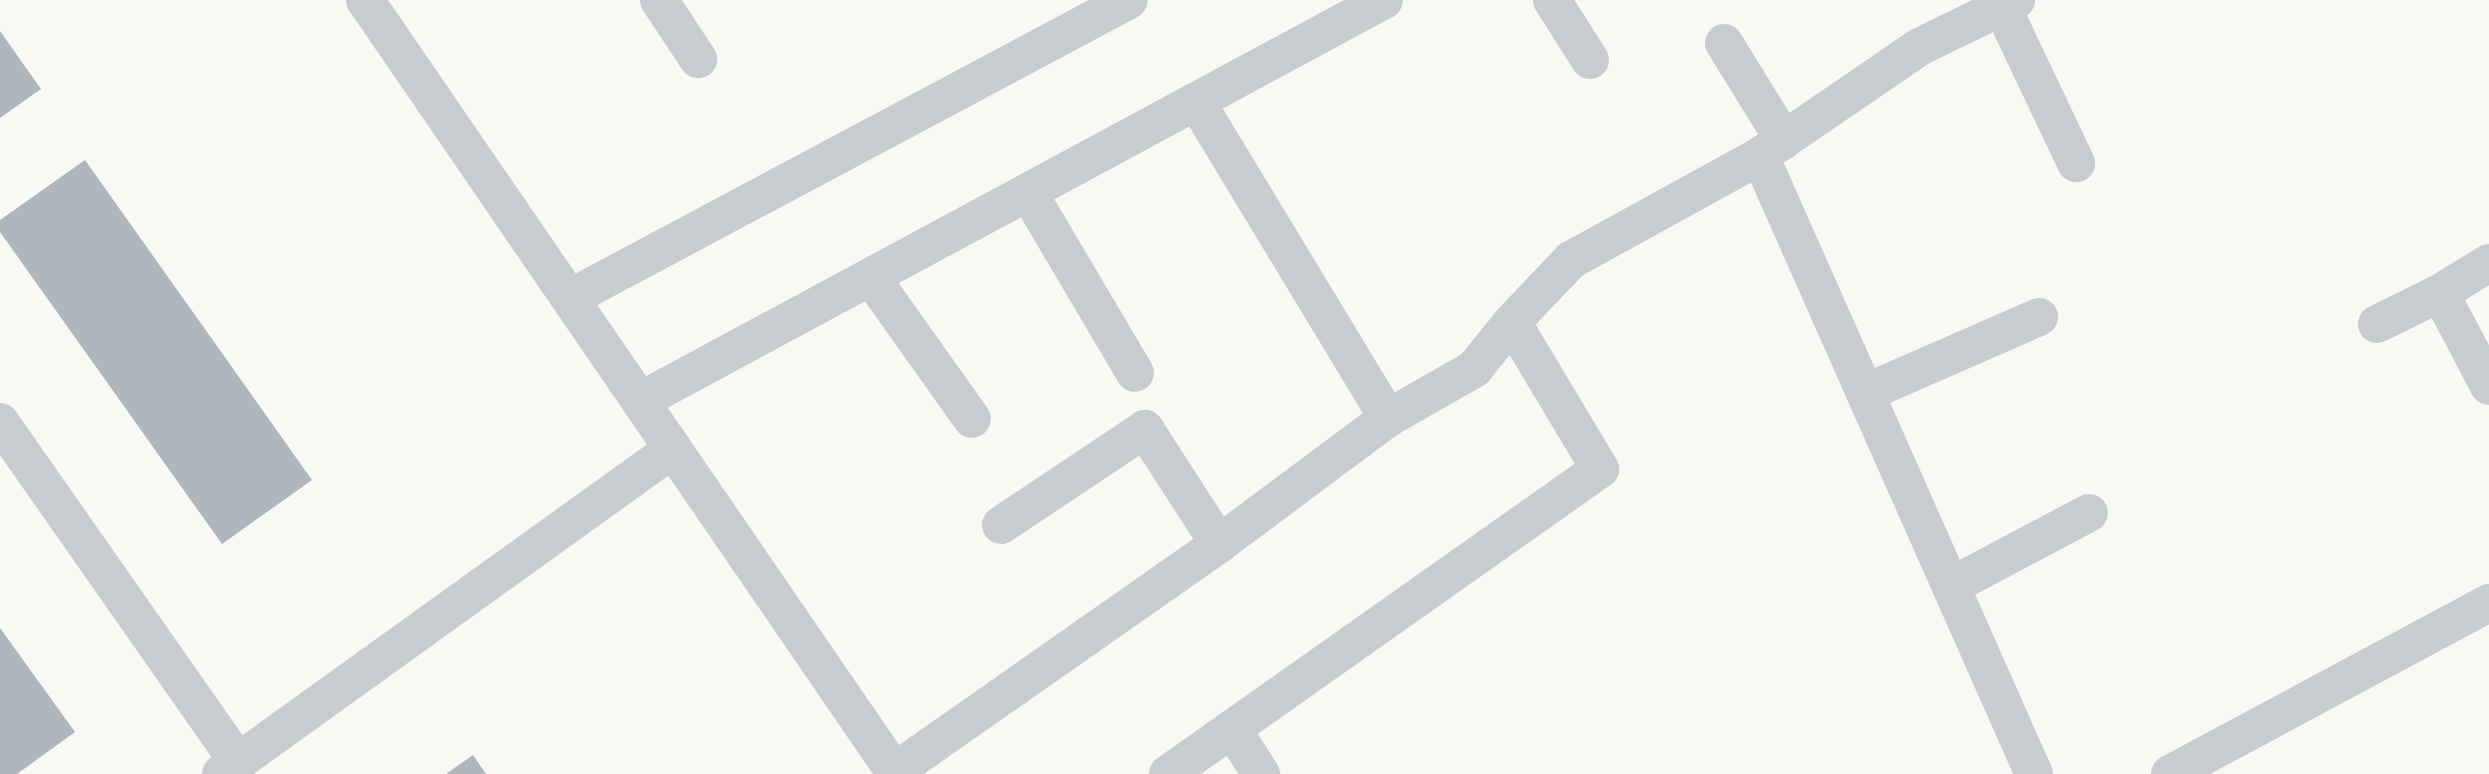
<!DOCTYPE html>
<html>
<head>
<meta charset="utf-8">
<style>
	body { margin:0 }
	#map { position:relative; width:2489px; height:774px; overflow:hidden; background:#f8f8f5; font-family:"Space Grotesk",sans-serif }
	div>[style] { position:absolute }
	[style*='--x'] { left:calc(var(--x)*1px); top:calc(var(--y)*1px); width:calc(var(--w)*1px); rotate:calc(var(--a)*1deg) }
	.building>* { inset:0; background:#afb7bd }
	.minor>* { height:38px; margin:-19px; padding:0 19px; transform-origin:19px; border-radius:19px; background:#c8cccf }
	.tertiary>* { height:38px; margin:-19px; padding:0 19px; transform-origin:19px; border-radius:19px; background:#c8cccf }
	span { translate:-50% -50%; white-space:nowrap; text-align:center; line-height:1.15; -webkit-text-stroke:7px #fff; paint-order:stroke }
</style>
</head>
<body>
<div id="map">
	<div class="building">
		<i style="clip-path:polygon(0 31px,41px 89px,0 118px)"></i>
		<i style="clip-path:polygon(85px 160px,312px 480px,222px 544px,0 232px,0 220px)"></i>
		<i style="clip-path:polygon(0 628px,75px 732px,17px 774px,0 774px)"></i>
		<i style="clip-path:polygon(473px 755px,486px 774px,446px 774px)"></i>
	</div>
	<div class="minor">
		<i style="--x:659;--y:0;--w:71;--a:56.5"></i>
		<i style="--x:1552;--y:0;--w:71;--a:57.7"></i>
		<i style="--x:2002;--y:7;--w:173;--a:64.6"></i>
		<i style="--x:1724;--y:43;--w:114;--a:58.3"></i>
		<i style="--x:1196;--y:101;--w:371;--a:58.8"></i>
		<i style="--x:1388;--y:418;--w:211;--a:143.3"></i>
		<i style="--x:1760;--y:156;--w:193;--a:-34.4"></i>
		<i style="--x:1919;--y:47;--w:108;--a:-25.9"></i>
		<i style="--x:1028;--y:192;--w:210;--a:59.4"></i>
		<i style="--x:2489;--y:263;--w:57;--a:148.5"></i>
		<i style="--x:2440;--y:293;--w:105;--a:62.2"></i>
		<i style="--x:871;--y:277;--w:174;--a:54.6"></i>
		<i style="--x:570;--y:298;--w:633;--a:-28.06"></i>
		<i style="--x:1512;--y:322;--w:86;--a:-46.4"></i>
		<i style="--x:1571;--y:260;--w:216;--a:-28.8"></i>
		<i style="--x:1760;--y:156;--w:676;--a:66.09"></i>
		<i style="--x:2377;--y:324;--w:70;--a:-26.2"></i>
		<i style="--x:1865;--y:393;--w:190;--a:-23.6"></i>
		<i style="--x:640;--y:401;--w:845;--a:-28.32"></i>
		<i style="--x:0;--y:422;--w:415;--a:55"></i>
		<i style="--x:1951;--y:586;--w:156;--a:-27.9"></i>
		<i style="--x:1232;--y:729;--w:54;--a:57.2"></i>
		<i style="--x:895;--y:771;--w:396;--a:-35"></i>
		<i style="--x:1219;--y:544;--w:137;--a:-122.8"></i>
		<i style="--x:1145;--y:429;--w:173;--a:146.3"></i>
		<i style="--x:221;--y:774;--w:557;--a:-35.72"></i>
		<i style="--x:1168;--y:774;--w:529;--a:-35.22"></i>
		<i style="--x:1600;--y:469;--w:171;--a:-120.9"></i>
		<i style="--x:1512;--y:322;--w:60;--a:129"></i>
		<i style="--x:1474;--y:369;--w:99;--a:150.3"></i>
		<i style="--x:2170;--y:774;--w:362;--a:-28.2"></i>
	</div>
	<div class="tertiary">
		<i style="--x:365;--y:0;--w:939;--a:55.55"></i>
	</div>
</div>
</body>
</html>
